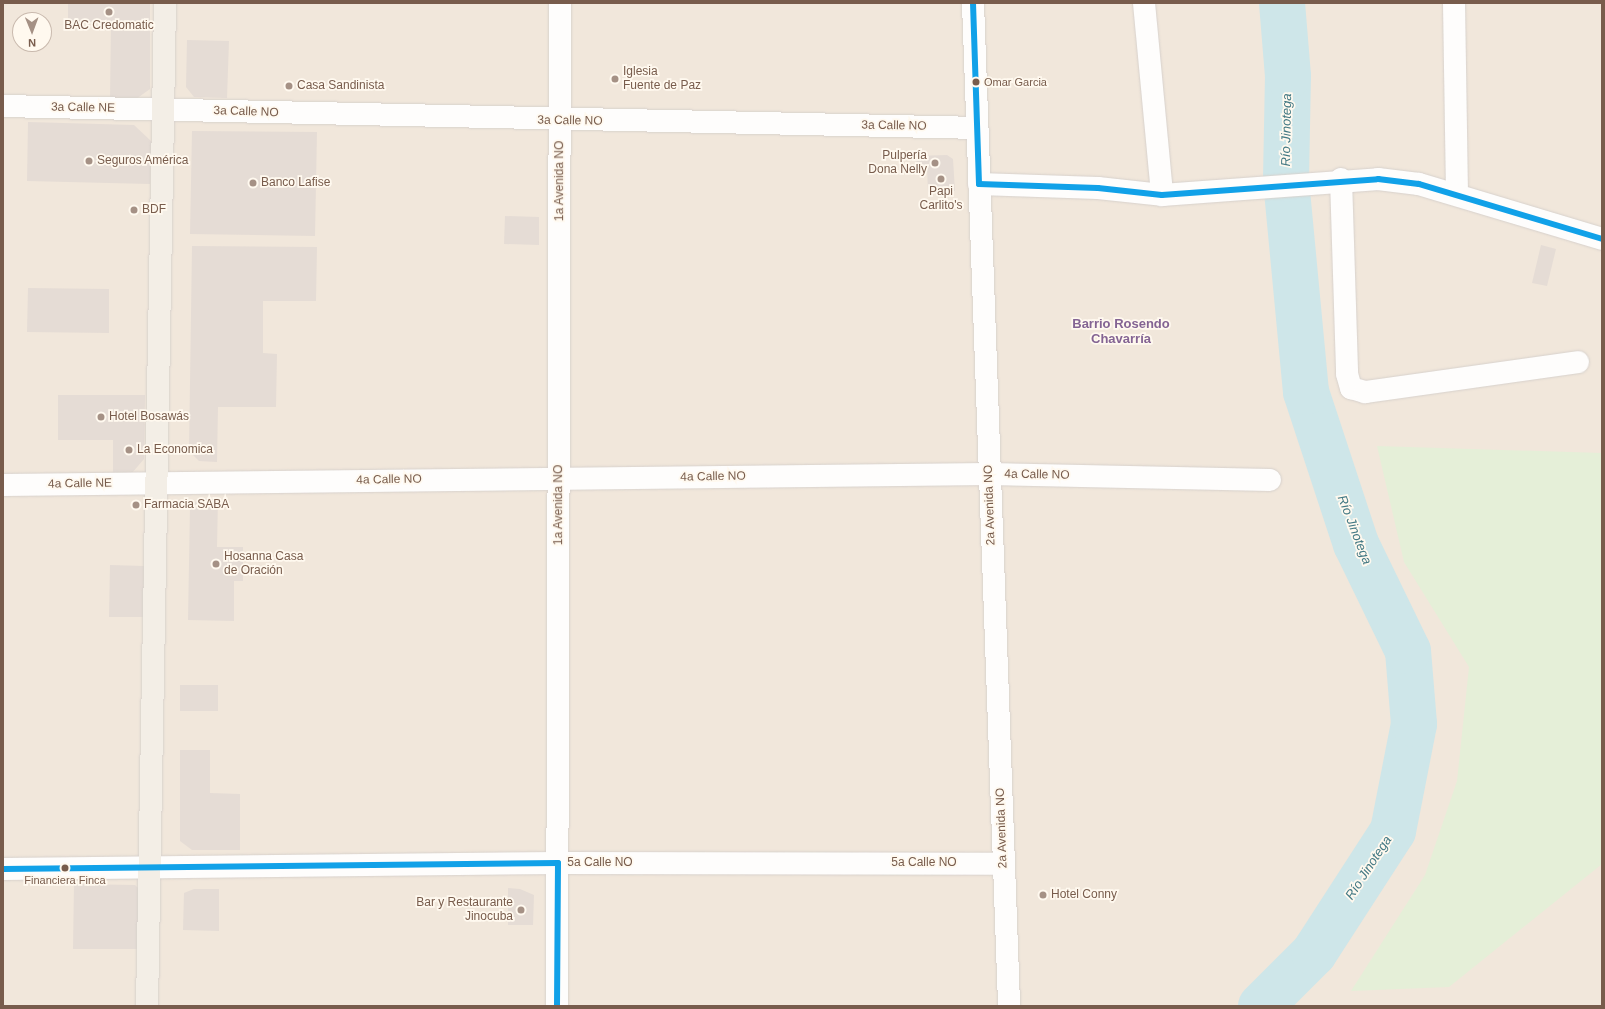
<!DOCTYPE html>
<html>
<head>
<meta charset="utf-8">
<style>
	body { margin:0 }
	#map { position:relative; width:1605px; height:1009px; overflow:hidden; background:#f8f4ee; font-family:Helvetica,sans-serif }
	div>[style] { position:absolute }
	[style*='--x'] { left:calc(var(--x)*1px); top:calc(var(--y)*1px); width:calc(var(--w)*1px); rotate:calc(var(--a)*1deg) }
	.residential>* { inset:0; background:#f1e7db }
	.green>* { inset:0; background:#e5efd8 }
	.river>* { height:46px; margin:-23px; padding:0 23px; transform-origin:23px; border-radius:23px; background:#cee6e9 }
	.building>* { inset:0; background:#e5dcd5 }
	.roads { filter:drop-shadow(0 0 1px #d7d1cc) drop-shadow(0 0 1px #d7d1cc) }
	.minor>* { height:22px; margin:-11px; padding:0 11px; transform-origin:11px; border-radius:11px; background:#fefdfc }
	.major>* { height:22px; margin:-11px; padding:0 11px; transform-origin:11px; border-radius:11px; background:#f3eee6 }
	.bus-1>* { height:6px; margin:-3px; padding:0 3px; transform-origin:3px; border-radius:3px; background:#11a1e8 }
	.dots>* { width:11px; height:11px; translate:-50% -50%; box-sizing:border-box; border:2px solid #fff9ef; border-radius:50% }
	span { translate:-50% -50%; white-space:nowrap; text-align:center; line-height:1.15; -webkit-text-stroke:3.5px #fff9ef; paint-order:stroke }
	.bus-label { font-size:11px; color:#785c4c }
	.left { translate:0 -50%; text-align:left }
	.poi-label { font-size:12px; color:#785c4c }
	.right { translate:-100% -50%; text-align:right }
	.street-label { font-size:12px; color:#785c4c }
	.water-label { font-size:13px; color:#427883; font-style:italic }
	.neighbourhood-label { font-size:13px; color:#846493; font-weight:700 }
	.frame { position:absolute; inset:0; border:4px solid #785c4c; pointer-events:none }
	.north { position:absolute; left:12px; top:12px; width:40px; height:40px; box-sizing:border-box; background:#fff9ef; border:1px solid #c9baae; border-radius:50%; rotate:179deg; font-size:11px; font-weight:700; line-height:16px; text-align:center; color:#785c4c }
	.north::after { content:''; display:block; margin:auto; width:14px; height:18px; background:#a59185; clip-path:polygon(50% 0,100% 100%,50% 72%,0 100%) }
</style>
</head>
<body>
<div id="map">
	<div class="residential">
		<i style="clip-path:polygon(evenodd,3px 3px,1602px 3px,1602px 1006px,3px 1006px,3px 3px,20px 20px,44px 20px,44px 44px,20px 44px,20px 20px)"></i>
	</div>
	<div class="green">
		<i style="clip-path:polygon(1377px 446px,1602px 453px,1602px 864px,1449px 987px,1351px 991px,1425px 875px,1457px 781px,1469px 667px,1404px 562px)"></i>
	</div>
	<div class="river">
		<i style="--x:1261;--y:1006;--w:75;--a:-45"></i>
		<i style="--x:1314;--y:953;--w:145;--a:-57.1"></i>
		<i style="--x:1393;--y:831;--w:109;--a:-78.9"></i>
		<i style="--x:1414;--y:724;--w:73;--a:-94.7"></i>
		<i style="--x:1408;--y:651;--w:119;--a:-115.9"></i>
		<i style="--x:1356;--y:544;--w:160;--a:-108.2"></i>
		<i style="--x:1306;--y:392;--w:214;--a:-95.4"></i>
		<i style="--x:1286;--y:179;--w:103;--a:-88.9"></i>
		<i style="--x:1288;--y:76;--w:73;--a:-94.7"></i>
	</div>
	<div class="building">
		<i style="clip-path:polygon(68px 3px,150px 3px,150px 89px,136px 99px,110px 99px,111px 22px,68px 22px)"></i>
		<i style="clip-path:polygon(187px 40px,229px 41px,227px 98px,194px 97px,186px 87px)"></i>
		<i style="clip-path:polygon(28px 122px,134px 125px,151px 141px,150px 184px,27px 181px)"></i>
		<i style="clip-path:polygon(192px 131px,317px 132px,315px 236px,190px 234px)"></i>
		<i style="clip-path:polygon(947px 155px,953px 159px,955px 191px,928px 192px,927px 167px,917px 167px,916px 156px)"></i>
		<i style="clip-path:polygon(505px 216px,539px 217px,539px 245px,504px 244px)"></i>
		<i style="clip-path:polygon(1541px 245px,1556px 249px,1547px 286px,1532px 283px)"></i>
		<i style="clip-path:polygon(192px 246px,317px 247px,316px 301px,263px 301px,263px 353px,277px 354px,276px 407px,218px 407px,217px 462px,199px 461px,189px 451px)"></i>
		<i style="clip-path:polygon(28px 288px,109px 289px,109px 333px,27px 332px)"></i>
		<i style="clip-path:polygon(58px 395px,145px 395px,144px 459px,132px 473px,113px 473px,113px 440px,58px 440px)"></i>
		<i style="clip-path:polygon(199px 499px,218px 499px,217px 547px,243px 547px,243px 581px,234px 581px,234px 621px,188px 620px,190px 507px)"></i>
		<i style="clip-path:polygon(110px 565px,144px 566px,143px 617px,109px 617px)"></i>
		<i style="clip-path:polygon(180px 685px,218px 685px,218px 711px,180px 711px)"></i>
		<i style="clip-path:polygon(180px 750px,210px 750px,210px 793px,240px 794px,240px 850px,192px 850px,180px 841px)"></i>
		<i style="clip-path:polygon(74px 884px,135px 885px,145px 895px,145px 949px,73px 949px)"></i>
		<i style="clip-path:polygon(508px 888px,520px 889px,534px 895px,533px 925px,508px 925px)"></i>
		<i style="clip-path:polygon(194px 889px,219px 889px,219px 931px,183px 930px,184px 893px)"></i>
	</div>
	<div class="roads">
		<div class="minor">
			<i style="--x:973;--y:3;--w:1004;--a:87.94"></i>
			<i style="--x:1144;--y:3;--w:193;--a:84.6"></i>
			<i style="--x:1454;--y:3;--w:191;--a:89.1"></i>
			<i style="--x:3;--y:106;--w:974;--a:1.29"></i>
			<i style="--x:1341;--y:179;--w:195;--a:88.2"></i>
			<i style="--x:1347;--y:374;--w:15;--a:74"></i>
			<i style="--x:1351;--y:388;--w:15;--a:16"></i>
			<i style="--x:1365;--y:392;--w:215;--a:-8"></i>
			<i style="--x:979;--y:184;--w:119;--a:1.9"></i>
			<i style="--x:1098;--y:188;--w:64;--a:6.2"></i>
			<i style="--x:1162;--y:195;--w:217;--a:-4.2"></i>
			<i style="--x:1378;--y:179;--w:41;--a:7"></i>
			<i style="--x:1419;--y:184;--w:191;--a:16.7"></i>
			<i style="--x:3;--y:485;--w:986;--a:-0.64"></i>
			<i style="--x:989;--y:474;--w:281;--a:1.2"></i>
			<i style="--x:3;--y:869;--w:555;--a:-0.62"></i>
			<i style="--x:558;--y:863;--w:445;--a:0.1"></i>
			<i style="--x:557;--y:1006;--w:1003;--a:-89.83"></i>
		</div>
		<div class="major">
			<i style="--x:147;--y:1006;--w:1003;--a:-88.97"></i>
		</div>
	</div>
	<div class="bus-1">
		<i style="--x:973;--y:3;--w:181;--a:88.1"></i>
		<i style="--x:979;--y:184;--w:119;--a:1.9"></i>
		<i style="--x:1098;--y:188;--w:64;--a:6.2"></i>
		<i style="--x:1162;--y:195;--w:217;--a:-4.2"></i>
		<i style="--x:1378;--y:179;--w:41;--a:7"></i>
		<i style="--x:1419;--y:184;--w:191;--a:16.7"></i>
		<i style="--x:3;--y:869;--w:555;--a:-0.62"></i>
		<i style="--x:558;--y:863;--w:143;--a:90.4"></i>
	</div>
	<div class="dots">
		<i style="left:109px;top:12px;background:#a59185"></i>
		<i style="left:615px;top:79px;background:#a59185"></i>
		<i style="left:976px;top:82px;background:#785c4c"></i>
		<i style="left:289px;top:86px;background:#a59185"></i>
		<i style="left:89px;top:161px;background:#a59185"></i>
		<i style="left:935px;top:163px;background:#a59185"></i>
		<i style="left:941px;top:179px;background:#a59185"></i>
		<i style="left:253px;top:183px;background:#a59185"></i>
		<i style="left:134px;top:210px;background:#a59185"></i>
		<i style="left:101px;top:417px;background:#a59185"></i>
		<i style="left:129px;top:450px;background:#a59185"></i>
		<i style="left:136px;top:505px;background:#a59185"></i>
		<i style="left:216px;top:564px;background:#a59185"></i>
		<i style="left:65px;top:868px;background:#785c4c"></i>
		<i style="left:1043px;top:895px;background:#a59185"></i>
		<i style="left:521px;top:910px;background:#a59185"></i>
	</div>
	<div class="bus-label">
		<span class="left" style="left:984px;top:82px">Omar Garcia</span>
		<span style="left:65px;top:880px">Financiera Finca</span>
	</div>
	<div class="poi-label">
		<span style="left:109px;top:26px">BAC Credomatic</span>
		<span class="left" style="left:623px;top:79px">Iglesia<br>Fuente de Paz</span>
		<span class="left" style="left:297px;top:86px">Casa Sandinista</span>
		<span class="right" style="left:927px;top:163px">Pulpería<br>Dona Nelly</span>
		<span class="left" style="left:97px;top:161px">Seguros América</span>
		<span class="left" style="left:261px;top:183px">Banco Lafise</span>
		<span style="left:941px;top:199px">Papi<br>Carlito's</span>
		<span class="left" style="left:142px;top:210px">BDF</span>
		<span class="left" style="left:109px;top:417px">Hotel Bosawás</span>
		<span class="left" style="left:137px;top:450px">La Economica</span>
		<span class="left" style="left:144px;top:505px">Farmacia SABA</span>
		<span class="left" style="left:224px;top:564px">Hosanna Casa<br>de Oración</span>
		<span class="left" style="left:1051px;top:895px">Hotel Conny</span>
		<span class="right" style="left:513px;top:910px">Bar y Restaurante<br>Jinocuba</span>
	</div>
	<div class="street-label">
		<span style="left:83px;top:108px;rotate:1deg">3a Calle NE</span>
		<span style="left:246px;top:112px;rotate:2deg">3a Calle NO</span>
		<span style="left:570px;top:121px;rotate:1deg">3a Calle NO</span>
		<span style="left:894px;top:126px;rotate:1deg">3a Calle NO</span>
		<span style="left:560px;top:181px;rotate:-90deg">1a Avenida NO</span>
		<span style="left:1037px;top:475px;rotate:1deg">4a Calle NO</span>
		<span style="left:713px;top:477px;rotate:-1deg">4a Calle NO</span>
		<span style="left:389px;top:480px;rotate:-1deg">4a Calle NO</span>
		<span style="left:80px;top:484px;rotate:-1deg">4a Calle NE</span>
		<span style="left:559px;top:505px;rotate:-90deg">1a Avenida NO</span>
		<span style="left:990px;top:505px;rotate:-92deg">2a Avenida NO</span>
		<span style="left:1002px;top:828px;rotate:-92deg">2a Avenida NO</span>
		<span style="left:600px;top:863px">5a Calle NO</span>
		<span style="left:924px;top:863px">5a Calle NO</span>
	</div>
	<div class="water-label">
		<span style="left:1287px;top:130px;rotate:-89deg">Río Jinotega</span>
		<span style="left:1354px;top:530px;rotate:69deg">Río Jinotega</span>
		<span style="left:1369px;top:868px;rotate:-57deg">Río Jinotega</span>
	</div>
	<div class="neighbourhood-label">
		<span style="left:1121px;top:332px">Barrio Rosendo<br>Chavarría</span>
	</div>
	<div class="frame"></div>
	<div class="north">N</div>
</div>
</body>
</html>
